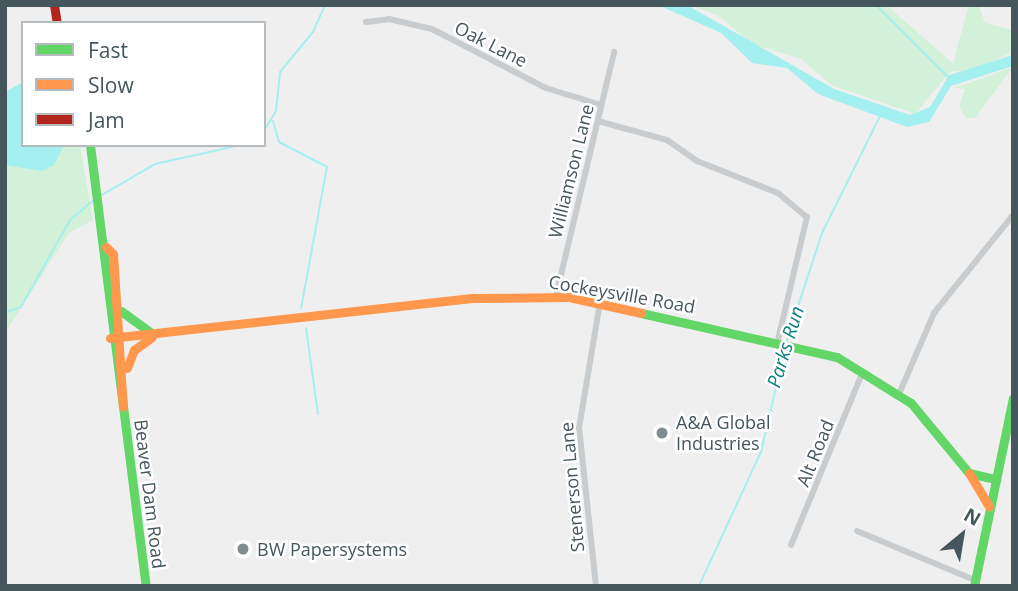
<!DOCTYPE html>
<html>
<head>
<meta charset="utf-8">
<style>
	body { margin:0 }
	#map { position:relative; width:1018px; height:591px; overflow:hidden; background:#f0efef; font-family:"Open Sans",sans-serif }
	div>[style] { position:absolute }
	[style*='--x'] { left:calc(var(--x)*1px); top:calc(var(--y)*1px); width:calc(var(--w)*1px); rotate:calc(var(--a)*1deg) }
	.green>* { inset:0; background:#d2f1d8 }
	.water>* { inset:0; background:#a4eff0 }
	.stream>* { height:2px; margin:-1px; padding:0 1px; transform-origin:1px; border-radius:1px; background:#a4eff0 }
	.street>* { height:6px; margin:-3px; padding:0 3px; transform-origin:3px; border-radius:3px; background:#c8ccce }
	.fast>* { height:9px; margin:-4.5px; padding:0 4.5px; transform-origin:4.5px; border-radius:4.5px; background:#63d668 }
	.slow>* { height:9px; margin:-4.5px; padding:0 4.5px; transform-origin:4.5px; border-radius:4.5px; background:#ff974d }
	.jam>* { height:9px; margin:-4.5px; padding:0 4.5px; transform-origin:4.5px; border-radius:4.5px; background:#b3261e }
	.dots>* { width:19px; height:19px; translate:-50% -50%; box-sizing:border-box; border:4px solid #fff; border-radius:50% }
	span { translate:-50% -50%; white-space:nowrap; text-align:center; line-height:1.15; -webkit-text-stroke:5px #fff; paint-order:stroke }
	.street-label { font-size:18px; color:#45565d }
	.poi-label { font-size:18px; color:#45565d }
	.left { translate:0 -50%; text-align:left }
	.water-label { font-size:19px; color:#077e82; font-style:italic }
	.frame { position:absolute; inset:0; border:7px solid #45565d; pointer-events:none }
	.legend { position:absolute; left:21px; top:21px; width:245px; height:126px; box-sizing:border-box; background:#fff; border:2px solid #b5bbbe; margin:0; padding:9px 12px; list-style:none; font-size:21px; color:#45565d }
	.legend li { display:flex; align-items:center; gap:14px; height:35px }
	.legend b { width:35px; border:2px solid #b5bbbe }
	.north { position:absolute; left:927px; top:500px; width:70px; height:70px; -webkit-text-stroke:5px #fff; paint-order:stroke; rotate:30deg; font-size:19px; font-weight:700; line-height:28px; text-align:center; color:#45565d }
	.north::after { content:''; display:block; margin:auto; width:24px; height:32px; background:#45565d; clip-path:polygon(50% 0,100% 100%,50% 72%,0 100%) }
</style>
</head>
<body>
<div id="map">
	<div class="green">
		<i style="clip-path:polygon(690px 5px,886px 5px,953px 63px,969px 5px,979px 5px,985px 23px,1013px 30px,1013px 51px,979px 68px,950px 72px,915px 114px,831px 85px,801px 59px,752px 44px,719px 16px)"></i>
		<i style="clip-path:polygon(1013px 67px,975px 118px,966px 118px,959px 106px,965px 89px,955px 88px)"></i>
		<i style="clip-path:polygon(23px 82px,23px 145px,80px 145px,93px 220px,69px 233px,5px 333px,5px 92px)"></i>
	</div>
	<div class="water">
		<i style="clip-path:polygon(658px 5px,687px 5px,834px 89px,910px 115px,930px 107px,949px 75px,1013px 55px,1013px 66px,951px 86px,929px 122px,907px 127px,818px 94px,787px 68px,752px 63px,721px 33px)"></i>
		<i style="clip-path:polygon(23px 82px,23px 145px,64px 145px,54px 165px,42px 171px,5px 165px,5px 92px)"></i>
	</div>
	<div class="stream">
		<i style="--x:876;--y:5;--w:103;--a:45"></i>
		<i style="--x:273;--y:121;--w:22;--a:74"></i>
		<i style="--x:279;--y:142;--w:54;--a:27.5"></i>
		<i style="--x:327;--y:167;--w:143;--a:100.4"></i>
		<i style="--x:264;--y:131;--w:23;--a:-59"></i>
		<i style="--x:276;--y:111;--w:39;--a:-84"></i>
		<i style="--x:280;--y:72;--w:52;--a:-50.5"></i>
		<i style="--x:313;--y:32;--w:30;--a:-66"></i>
		<i style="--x:100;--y:196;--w:64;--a:-30.2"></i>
		<i style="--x:155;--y:164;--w:88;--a:-12.5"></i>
		<i style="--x:5;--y:313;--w:17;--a:-21"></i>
		<i style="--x:21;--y:307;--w:100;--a:-60.6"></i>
		<i style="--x:70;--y:220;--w:30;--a:-40"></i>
		<i style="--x:306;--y:328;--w:87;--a:82.1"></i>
		<i style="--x:786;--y:343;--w:116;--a:-71.9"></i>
		<i style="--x:822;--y:233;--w:133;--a:-63.6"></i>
		<i style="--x:699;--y:586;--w:148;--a:-65.2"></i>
		<i style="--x:761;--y:452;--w:106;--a:-76.9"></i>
	</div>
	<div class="street">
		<i style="--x:366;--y:22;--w:23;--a:-7"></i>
		<i style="--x:389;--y:19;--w:44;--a:13.1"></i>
		<i style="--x:432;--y:29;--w:128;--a:27.4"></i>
		<i style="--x:546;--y:88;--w:58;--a:17.2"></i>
		<i style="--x:598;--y:121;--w:72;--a:15.4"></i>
		<i style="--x:667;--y:140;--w:37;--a:35"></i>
		<i style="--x:697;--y:161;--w:87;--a:21.6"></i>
		<i style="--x:778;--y:193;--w:38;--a:40"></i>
		<i style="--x:807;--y:217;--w:126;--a:103.3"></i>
		<i style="--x:556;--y:296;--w:251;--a:-76.6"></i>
		<i style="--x:899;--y:394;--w:88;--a:-66.6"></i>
		<i style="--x:934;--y:313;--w:126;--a:-51.1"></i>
		<i style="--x:857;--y:531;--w:128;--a:22.6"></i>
		<i style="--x:791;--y:545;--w:188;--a:-67.5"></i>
		<i style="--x:596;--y:586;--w:159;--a:-96.1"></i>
		<i style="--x:579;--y:428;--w:127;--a:-80.5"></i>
	</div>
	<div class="fast">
		<i style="--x:90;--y:145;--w:445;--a:82.8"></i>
		<i style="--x:121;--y:311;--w:37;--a:36"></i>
		<i style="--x:641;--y:313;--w:201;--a:12.7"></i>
		<i style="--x:837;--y:357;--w:87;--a:31.9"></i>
		<i style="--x:911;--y:403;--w:91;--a:50.4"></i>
		<i style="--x:969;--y:473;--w:28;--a:13"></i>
		<i style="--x:974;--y:586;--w:192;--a:-78.3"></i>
	</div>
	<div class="slow">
		<i style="--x:106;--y:247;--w:10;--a:45"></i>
		<i style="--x:113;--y:254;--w:153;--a:86.3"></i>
		<i style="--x:110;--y:338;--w:366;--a:-6.3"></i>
		<i style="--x:474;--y:298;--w:95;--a:-0.6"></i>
		<i style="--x:569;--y:297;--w:74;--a:12.5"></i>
		<i style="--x:127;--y:368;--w:19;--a:-69"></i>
		<i style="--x:134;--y:350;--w:22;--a:-36"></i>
		<i style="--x:969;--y:473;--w:39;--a:59"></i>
	</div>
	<div class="jam">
		<i style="--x:54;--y:5;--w:18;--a:81"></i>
	</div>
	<div class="dots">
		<i style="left:662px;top:433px;background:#818c90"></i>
		<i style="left:243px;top:549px;background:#818c90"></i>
	</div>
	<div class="street-label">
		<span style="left:491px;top:44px;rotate:27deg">Oak Lane</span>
		<span style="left:571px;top:171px;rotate:-76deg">Williamson Lane</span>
		<span style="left:622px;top:294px;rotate:10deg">Cockeysville Road</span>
		<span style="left:815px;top:453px;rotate:-68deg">Alt Road</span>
		<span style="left:572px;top:487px;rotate:-95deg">Stenerson Lane</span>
		<span style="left:150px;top:494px;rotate:83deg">Beaver Dam Road</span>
	</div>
	<div class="poi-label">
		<span class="left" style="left:676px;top:433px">A&amp;A Global<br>Industries</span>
		<span class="left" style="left:257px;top:549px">BW Papersystems</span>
	</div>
	<div class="water-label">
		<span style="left:786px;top:347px;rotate:-73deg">Parks Run</span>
	</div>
	<div class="frame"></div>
	<ul class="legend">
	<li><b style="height:9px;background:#63d668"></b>Fast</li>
	<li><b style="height:9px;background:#ff974d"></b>Slow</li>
	<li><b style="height:9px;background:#b3261e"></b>Jam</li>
	</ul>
	<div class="north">N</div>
</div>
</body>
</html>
